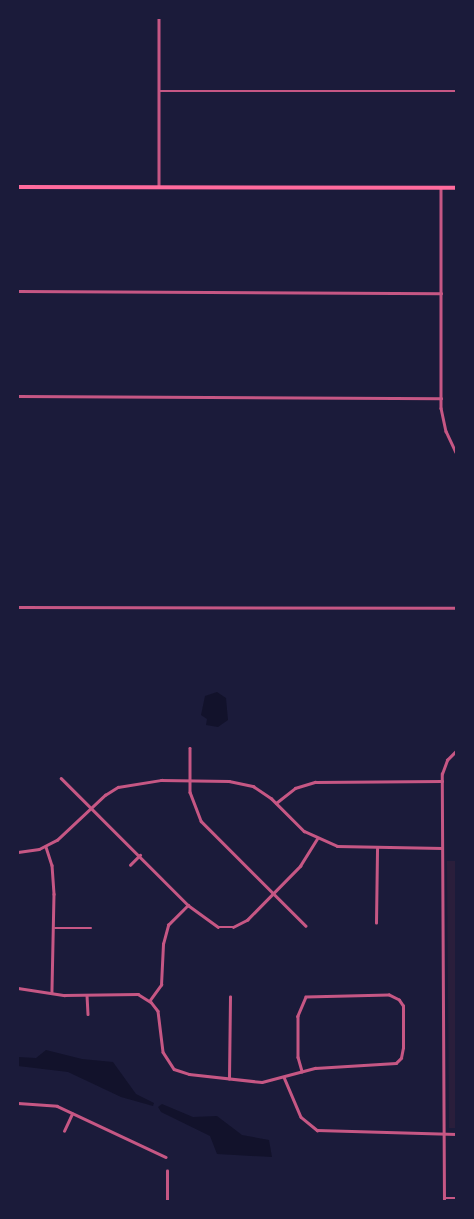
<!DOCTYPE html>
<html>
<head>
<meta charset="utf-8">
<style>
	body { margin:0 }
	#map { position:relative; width:474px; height:1219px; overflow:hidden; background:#1b1b3a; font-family:"DejaVu Sans",sans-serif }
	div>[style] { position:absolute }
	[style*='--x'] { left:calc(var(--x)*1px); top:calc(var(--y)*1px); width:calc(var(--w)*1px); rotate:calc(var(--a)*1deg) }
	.green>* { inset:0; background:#2a1e3b }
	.water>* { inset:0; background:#12122b }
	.minor>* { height:2.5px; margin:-1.25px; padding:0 1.25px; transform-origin:1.25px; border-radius:1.25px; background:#c65784 }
	.secondary>* { height:4px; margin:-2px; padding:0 2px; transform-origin:2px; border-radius:2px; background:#ff6b9d }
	span { translate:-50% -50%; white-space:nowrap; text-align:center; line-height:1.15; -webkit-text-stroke:4px #1b1b3a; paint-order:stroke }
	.frame { position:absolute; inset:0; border:19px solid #1b1b3a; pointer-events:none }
</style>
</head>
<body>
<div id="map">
	<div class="green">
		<i style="clip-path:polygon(447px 861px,456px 861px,456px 1128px,449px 1128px)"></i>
	</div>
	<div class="water">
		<i style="clip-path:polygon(217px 692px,226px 698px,228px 720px,218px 727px,206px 725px,207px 719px,201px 715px,205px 696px)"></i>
		<i style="clip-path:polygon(46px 1050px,82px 1059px,113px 1062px,136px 1094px,154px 1103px,153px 1106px,121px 1097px,68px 1072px,18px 1066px,18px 1057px,36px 1058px)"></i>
		<i style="clip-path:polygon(162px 1104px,193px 1117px,217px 1116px,242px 1135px,269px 1140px,272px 1157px,217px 1154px,210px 1136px,161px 1112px,158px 1107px)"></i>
	</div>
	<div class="minor">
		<i style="--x:159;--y:18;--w:169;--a:90"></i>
		<i style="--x:159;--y:91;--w:297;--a:0"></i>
		<i style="--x:441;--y:188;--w:220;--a:90"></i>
		<i style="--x:441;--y:408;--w:24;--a:78"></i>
		<i style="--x:446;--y:431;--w:23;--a:65"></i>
		<i style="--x:18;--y:291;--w:423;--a:0.3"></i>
		<i style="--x:18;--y:396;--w:423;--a:0.3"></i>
		<i style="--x:18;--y:607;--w:438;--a:0.1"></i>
		<i style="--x:190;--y:748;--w:44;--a:90"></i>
		<i style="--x:190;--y:792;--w:31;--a:69"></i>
		<i style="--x:201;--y:821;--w:148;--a:45"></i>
		<i style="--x:61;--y:778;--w:180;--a:45"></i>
		<i style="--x:188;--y:905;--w:37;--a:36"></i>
		<i style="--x:218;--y:927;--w:15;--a:0"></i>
		<i style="--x:233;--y:927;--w:16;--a:-27"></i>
		<i style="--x:247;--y:920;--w:76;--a:-45.5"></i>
		<i style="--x:300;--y:866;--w:32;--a:-58"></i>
		<i style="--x:276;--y:803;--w:24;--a:-38"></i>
		<i style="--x:295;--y:788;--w:21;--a:-17"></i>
		<i style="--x:315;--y:782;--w:127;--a:-0.5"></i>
		<i style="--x:46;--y:847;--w:19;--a:72"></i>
		<i style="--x:52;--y:865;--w:29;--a:86"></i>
		<i style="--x:54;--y:894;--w:99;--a:91.2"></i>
		<i style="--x:18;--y:852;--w:21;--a:-8"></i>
		<i style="--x:39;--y:849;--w:20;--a:-27"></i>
		<i style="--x:57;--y:840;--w:66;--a:-43.2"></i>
		<i style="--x:105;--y:795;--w:15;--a:-32"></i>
		<i style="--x:118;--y:787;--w:44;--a:-9.2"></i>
		<i style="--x:161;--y:780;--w:68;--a:0.8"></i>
		<i style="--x:229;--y:781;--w:25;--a:12"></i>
		<i style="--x:253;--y:786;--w:22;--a:34"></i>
		<i style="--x:271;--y:798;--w:47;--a:45"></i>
		<i style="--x:304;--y:831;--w:36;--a:24"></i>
		<i style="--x:337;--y:846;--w:105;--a:1.1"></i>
		<i style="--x:130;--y:865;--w:14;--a:-45"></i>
		<i style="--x:376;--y:923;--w:75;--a:-89.2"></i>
		<i style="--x:55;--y:928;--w:36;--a:0"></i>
		<i style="--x:18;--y:988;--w:47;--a:8.7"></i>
		<i style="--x:64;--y:995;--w:74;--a:-0.8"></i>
		<i style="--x:138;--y:994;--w:15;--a:32"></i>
		<i style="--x:151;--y:1002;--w:11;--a:52"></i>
		<i style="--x:158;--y:1011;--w:41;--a:83"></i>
		<i style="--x:163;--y:1052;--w:20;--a:57"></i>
		<i style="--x:174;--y:1069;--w:16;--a:18"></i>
		<i style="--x:189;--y:1074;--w:73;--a:6.3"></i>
		<i style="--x:262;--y:1082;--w:55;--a:-14.8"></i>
		<i style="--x:315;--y:1068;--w:81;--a:-3.5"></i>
		<i style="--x:396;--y:1063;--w:7;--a:-45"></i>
		<i style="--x:401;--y:1058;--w:10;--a:-79"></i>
		<i style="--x:403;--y:1048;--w:42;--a:-90"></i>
		<i style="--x:403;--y:1006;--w:7;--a:-124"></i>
		<i style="--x:399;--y:1000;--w:11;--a:-153"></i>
		<i style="--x:389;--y:995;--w:83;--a:178.6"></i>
		<i style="--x:306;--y:997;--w:21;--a:113"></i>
		<i style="--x:298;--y:1016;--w:41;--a:90"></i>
		<i style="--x:298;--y:1057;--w:15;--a:74"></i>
		<i style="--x:87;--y:995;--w:19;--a:87"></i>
		<i style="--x:150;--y:1000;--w:19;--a:-54"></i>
		<i style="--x:161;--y:985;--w:41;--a:-87.2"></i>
		<i style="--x:163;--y:944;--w:20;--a:-75"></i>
		<i style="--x:168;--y:925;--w:28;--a:-45"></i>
		<i style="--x:284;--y:1077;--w:43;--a:67"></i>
		<i style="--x:301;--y:1117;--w:21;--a:39"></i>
		<i style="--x:317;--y:1130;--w:139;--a:1.6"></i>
		<i style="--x:229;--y:1079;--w:82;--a:-89.3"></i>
		<i style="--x:18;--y:1103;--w:39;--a:4"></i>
		<i style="--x:57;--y:1106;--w:120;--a:25.1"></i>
		<i style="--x:64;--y:1131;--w:19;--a:-65"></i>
		<i style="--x:444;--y:1198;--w:12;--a:0"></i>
		<i style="--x:167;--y:1202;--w:31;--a:-90"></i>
		<i style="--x:444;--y:1202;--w:428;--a:-90.3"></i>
		<i style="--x:442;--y:774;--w:15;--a:-70"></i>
		<i style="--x:447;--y:760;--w:13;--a:-45"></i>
	</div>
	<div class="secondary">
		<i style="--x:18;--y:187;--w:438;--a:0.1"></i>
	</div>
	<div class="frame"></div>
</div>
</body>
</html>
